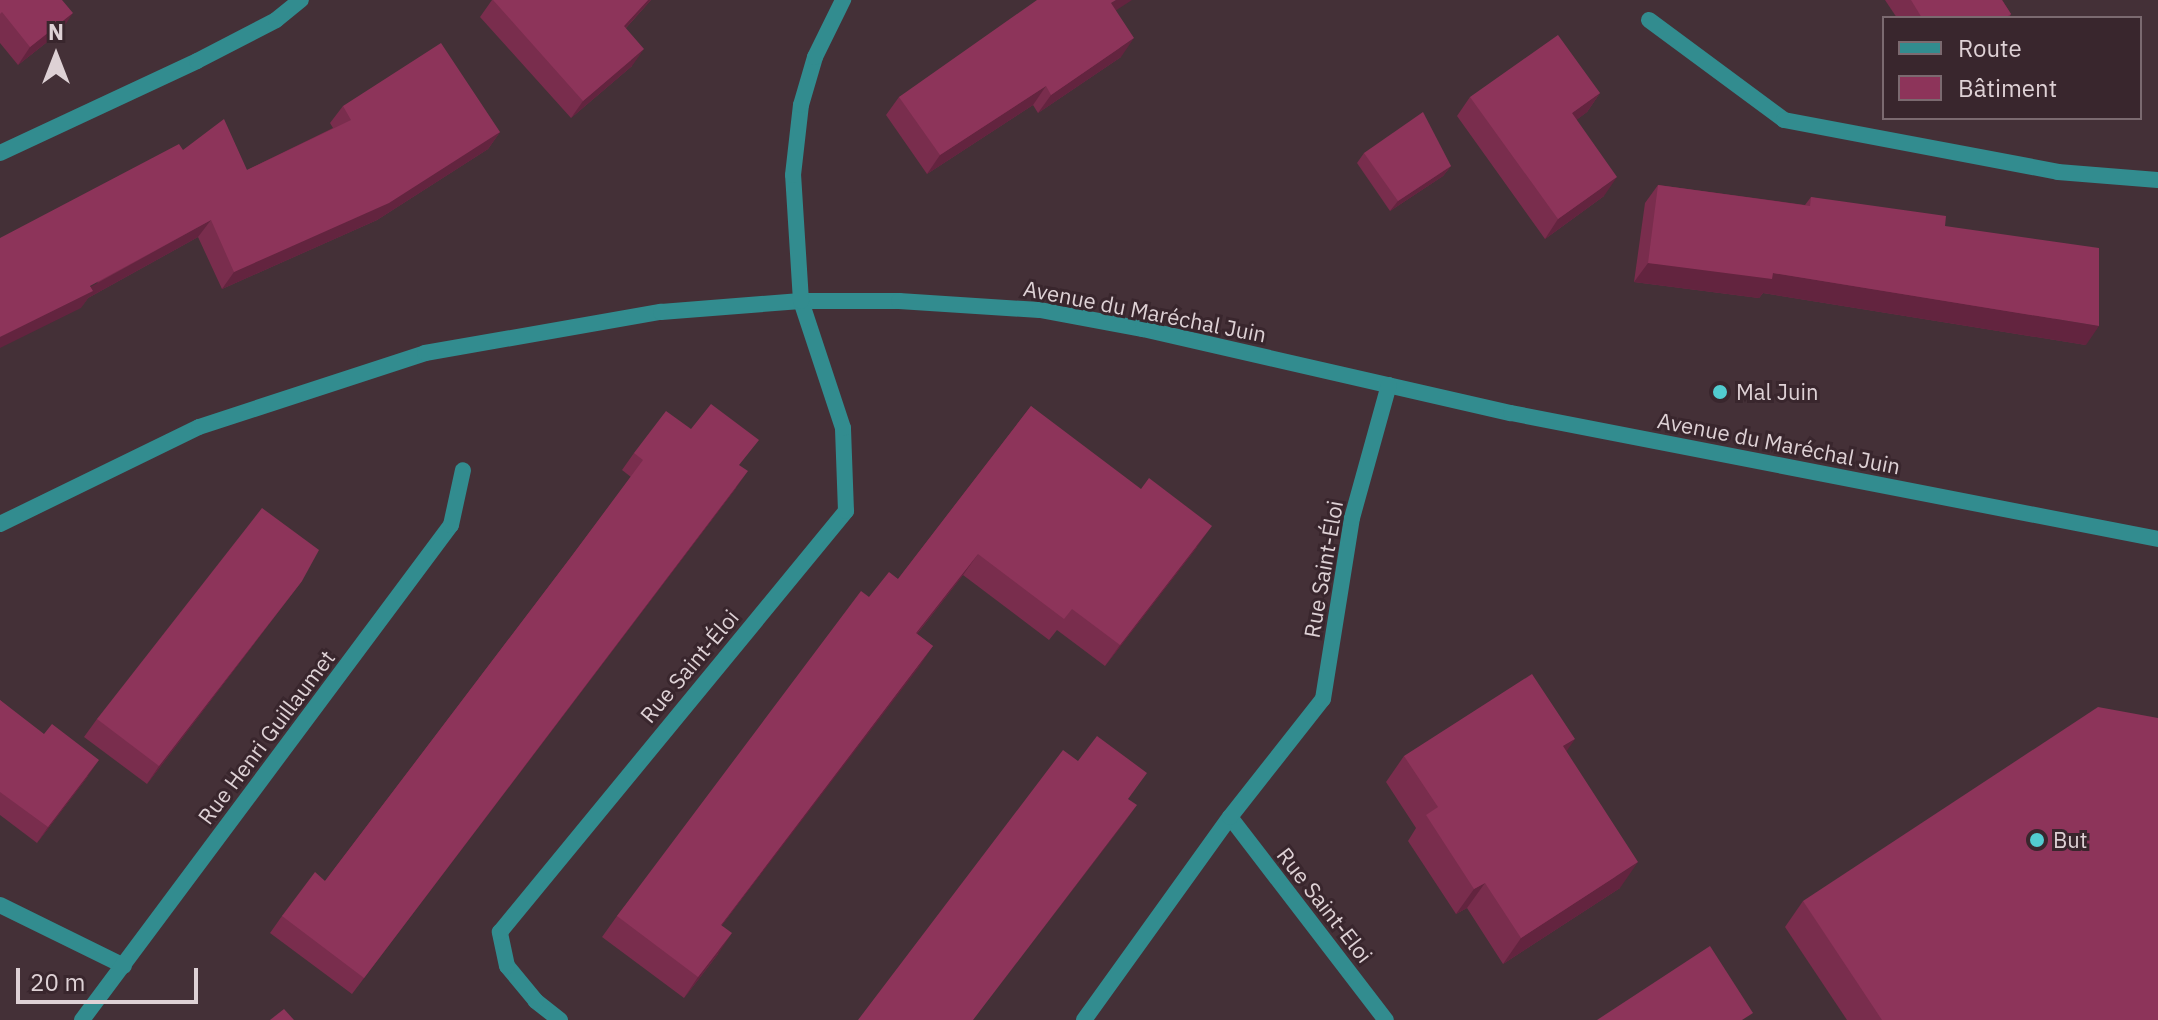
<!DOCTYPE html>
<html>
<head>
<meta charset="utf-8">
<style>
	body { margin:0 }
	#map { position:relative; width:2158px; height:1020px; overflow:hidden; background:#443037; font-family:"IBM Plex Sans",sans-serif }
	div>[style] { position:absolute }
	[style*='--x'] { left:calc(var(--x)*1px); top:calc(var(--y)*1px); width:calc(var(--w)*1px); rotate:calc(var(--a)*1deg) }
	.minor>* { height:16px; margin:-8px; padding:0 8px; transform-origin:8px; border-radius:8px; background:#328c8f }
	.wall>* { inset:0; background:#792d4d }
	.shaded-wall>* { inset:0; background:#63243f }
	.building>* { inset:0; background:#8d345a }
	.dots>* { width:22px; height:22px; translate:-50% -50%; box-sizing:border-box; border:4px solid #39262d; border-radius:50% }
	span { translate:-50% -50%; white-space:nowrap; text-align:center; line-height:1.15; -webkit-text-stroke:6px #39262d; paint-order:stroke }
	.street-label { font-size:22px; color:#ded1d5 }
	.poi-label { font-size:22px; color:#ded1d5 }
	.left { translate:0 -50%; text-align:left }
	.legend { position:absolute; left:1882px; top:16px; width:260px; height:104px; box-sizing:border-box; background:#39262d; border:2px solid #7b6a70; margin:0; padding:10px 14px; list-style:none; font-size:24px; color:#ded1d5 }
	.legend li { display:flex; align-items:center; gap:16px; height:40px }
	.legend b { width:40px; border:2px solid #7b6a70 }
	.north { position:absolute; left:16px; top:16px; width:80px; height:80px; -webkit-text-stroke:6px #39262d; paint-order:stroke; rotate:0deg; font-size:22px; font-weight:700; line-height:32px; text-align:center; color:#ded1d5 }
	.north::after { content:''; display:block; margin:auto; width:28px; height:36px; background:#ded1d5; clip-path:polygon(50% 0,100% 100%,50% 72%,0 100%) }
	.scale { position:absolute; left:16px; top:968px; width:182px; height:36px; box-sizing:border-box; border:4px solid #ded1d5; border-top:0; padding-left:10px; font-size:24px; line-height:28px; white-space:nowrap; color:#ded1d5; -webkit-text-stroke:6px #39262d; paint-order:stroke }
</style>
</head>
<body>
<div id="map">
	<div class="minor">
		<i style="--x:1649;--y:20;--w:168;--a:36.5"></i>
		<i style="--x:1784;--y:120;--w:279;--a:10.7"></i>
		<i style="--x:2058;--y:172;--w:100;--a:4.6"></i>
		<i style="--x:0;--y:153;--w:217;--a:-25"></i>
		<i style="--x:197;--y:61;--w:89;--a:-27.4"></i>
		<i style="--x:276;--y:20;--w:32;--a:-39"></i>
		<i style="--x:0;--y:524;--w:221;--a:-26"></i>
		<i style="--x:199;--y:427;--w:238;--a:-18.1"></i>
		<i style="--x:425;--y:353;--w:240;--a:-9.9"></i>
		<i style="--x:661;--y:312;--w:140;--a:-4.5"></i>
		<i style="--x:801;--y:301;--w:98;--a:0"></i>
		<i style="--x:899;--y:301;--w:141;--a:3.7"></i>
		<i style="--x:1040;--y:310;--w:105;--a:10.5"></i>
		<i style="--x:1143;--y:329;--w:377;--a:12.9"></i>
		<i style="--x:1511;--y:413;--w:659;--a:11.02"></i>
		<i style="--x:1230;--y:817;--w:256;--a:52.5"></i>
		<i style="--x:0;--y:905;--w:138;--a:26.2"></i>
		<i style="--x:82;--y:1020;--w:617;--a:-53.3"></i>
		<i style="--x:451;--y:525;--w:56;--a:-77.7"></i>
		<i style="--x:560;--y:1020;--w:31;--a:-142"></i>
		<i style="--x:536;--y:1001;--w:45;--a:-129.6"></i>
		<i style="--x:507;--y:966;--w:35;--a:-102"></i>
		<i style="--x:500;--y:932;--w:545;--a:-50.58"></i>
		<i style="--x:846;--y:511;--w:83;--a:-92.1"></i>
		<i style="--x:843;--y:428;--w:134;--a:-108.3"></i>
		<i style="--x:801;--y:301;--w:126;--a:-93.6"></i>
		<i style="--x:793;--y:175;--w:70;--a:-83.5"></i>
		<i style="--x:801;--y:105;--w:50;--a:-73.7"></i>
		<i style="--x:815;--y:57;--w:64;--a:-63.8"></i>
		<i style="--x:1084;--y:1020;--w:250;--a:-54.3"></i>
		<i style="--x:1230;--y:817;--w:150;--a:-51.8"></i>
		<i style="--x:1323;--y:699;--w:183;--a:-80.9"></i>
		<i style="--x:1352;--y:518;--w:138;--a:-74.5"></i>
	</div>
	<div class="wall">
		<i style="clip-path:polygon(0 0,61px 31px,18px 65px,0 43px)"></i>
		<i style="clip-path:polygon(492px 0,651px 0,626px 28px,632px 66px,571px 118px,480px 17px)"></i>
		<i style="clip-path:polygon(1885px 0,2002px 0,2011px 14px,2009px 18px,1897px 18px)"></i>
		<i style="clip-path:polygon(1116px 10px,1121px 57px,1038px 113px,1033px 105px,927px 174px,886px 115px,899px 97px)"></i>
		<i style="clip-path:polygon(1600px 93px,1587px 112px,1576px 120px,1604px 196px,1545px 239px,1457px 116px,1470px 97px)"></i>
		<i style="clip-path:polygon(343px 106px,500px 132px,488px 149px,377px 220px,222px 289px,198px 237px,88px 298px,81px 308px,183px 150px,247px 170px,333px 128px,330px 123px)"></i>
		<i style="clip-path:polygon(1364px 153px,1451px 166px,1443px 176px,1390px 211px,1357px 163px)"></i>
		<i style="clip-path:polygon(1658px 185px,1805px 205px,1811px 197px,1945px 226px,2086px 345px,1763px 293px,1759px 298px,1634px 282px,1645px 203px)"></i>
		<i style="clip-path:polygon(1031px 406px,1197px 547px,1105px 666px,1057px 630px,1049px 640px,963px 575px,917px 634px,933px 646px,722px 925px,718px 954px,684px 998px,602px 937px,617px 916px,869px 597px,898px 579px)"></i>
		<i style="clip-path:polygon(634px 453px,740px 466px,736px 488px,352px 994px,270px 933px,282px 916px,325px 881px,571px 557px,631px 477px,622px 470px)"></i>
		<i style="clip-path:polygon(302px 581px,147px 784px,84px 737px,97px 719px)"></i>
		<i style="clip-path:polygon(0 700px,88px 776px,37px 843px,0 815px)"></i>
		<i style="clip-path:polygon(1566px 752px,1620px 888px,1503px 964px,1467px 908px,1456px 914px,1408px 841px,1416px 828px,1386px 782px,1404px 756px)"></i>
		<i style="clip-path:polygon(1803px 901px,2158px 1020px,1847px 1020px,1785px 927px)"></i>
	</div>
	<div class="shaded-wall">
		<i style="clip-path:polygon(648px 0,651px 0,612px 43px,624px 26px)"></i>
		<i style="clip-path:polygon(1116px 0,1132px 0,1098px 22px,1111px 3px)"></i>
		<i style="clip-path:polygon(73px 13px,61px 31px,18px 65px,30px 47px)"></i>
		<i style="clip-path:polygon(1134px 38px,1121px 57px,1038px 113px,1051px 95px)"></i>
		<i style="clip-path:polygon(644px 49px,632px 66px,571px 118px,583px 101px)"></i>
		<i style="clip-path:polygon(1046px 86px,1033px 105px,927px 174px,940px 155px)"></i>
		<i style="clip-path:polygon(1600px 93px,1587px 112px,1559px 133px,1572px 113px)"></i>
		<i style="clip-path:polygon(500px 132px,488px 149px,377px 220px,222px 289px,234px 272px)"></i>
		<i style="clip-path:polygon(1451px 166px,1443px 176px,1390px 211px,1398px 201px)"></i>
		<i style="clip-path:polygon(1617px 177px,1604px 196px,1545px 239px,1558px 219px)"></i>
		<i style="clip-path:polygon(211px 220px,198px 237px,88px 298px,81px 308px,0 348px,0 337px)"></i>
		<i style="clip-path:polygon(1648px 263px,1773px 273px,2099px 326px,2086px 345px,1763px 293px,1759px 298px,1634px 282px)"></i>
		<i style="clip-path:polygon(748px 471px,736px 488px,352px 994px,364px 978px)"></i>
		<i style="clip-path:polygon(1212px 526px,1197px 547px,1105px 666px,1120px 645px)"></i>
		<i style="clip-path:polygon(978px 554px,963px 575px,901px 654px,916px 633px)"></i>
		<i style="clip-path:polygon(302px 581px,289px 598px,147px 784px,159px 766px)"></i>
		<i style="clip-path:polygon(933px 646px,919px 667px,706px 946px,721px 925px)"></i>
		<i style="clip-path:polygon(1575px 739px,1557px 765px,1563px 746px)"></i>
		<i style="clip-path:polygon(99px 760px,88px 776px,37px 843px,48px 827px)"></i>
		<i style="clip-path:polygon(1137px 805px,1125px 822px,973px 1020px)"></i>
		<i style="clip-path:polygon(1638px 862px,1620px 888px,1503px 964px,1521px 938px)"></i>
		<i style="clip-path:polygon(1485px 883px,1467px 908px,1456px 914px,1474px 889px)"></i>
		<i style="clip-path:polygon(732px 933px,718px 954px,684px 998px,698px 977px)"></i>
	</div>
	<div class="building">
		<i style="clip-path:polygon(0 0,62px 0,73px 13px,30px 47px,2px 12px,0 14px)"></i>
		<i style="clip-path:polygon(493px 0,648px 0,624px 26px,644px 49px,583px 101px)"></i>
		<i style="clip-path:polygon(1037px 0,1116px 0,1111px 3px,1134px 38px,1051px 95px,1046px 86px,940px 155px,899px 97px)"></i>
		<i style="clip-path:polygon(1911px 0,2002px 0,2011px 14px,2005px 18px,1922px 18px)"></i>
		<i style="clip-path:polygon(1558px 35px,1600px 93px,1572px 113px,1617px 177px,1558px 219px,1470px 97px)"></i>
		<i style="clip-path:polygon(441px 43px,500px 132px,389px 203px,234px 272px,211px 220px,90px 286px,93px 291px,0 337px,0 238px,179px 144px,183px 150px,224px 119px,247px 170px,351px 120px,343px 106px)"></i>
		<i style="clip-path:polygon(1423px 112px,1451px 166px,1398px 201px,1364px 153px)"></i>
		<i style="clip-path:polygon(1658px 185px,1810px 206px,1811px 197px,1946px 216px,1945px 226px,2099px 248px,2099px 326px,1773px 273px,1772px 279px,1648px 263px)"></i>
		<i style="clip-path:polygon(711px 404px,759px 440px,739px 465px,748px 471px,364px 978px,282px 916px,315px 872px,325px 881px,571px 557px,643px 460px,634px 453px,666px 411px,691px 429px)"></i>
		<i style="clip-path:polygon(1031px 406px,1141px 489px,1149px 478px,1212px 526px,1120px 645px,1072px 609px,1064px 619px,978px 554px,916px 633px,933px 646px,721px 925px,732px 933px,698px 977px,617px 916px,861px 591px,869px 597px,889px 572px,898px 579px)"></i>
		<i style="clip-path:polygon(262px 508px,319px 550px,302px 581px,159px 766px,97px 719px)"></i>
		<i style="clip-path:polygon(1532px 674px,1575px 739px,1563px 746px,1638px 862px,1521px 938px,1485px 883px,1474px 889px,1426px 815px,1438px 807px,1404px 756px)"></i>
		<i style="clip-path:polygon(0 700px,44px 734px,52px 724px,99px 760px,48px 827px,0 792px)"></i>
		<i style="clip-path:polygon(2098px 707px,2158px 718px,2158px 1020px,1882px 1020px,1803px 901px)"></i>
		<i style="clip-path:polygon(1097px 736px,1147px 773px,1128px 799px,1137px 805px,973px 1020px,858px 1020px,1063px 750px,1078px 761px)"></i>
		<i style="clip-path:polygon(1710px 946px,1753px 1013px,1742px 1020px,1597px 1020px)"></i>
		<i style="clip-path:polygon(284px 1009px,294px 1020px,270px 1020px)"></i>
	</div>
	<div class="dots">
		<i style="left:1720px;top:392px;background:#52ccd0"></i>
		<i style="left:2037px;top:840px;background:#52ccd0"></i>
	</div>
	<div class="street-label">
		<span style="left:1145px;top:311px;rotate:11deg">Avenue du Maréchal Juin</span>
		<span style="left:1779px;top:443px;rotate:11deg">Avenue du Maréchal Juin</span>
		<span style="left:1323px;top:569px;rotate:-80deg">Rue Saint-Éloi</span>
		<span style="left:689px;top:666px;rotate:-50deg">Rue Saint-Éloi</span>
		<span style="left:266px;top:737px;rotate:-53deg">Rue Henri Guillaumet</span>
		<span style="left:1325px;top:905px;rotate:52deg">Rue Saint-Eloi</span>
	</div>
	<div class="poi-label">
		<span class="left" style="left:1736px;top:392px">Mal Juin</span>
		<span class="left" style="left:2053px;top:840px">But</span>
	</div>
	<ul class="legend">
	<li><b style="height:10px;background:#328c8f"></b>Route</li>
	<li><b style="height:22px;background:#8d345a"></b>Bâtiment</li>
	</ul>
	<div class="north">N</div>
	<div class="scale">20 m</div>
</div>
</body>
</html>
